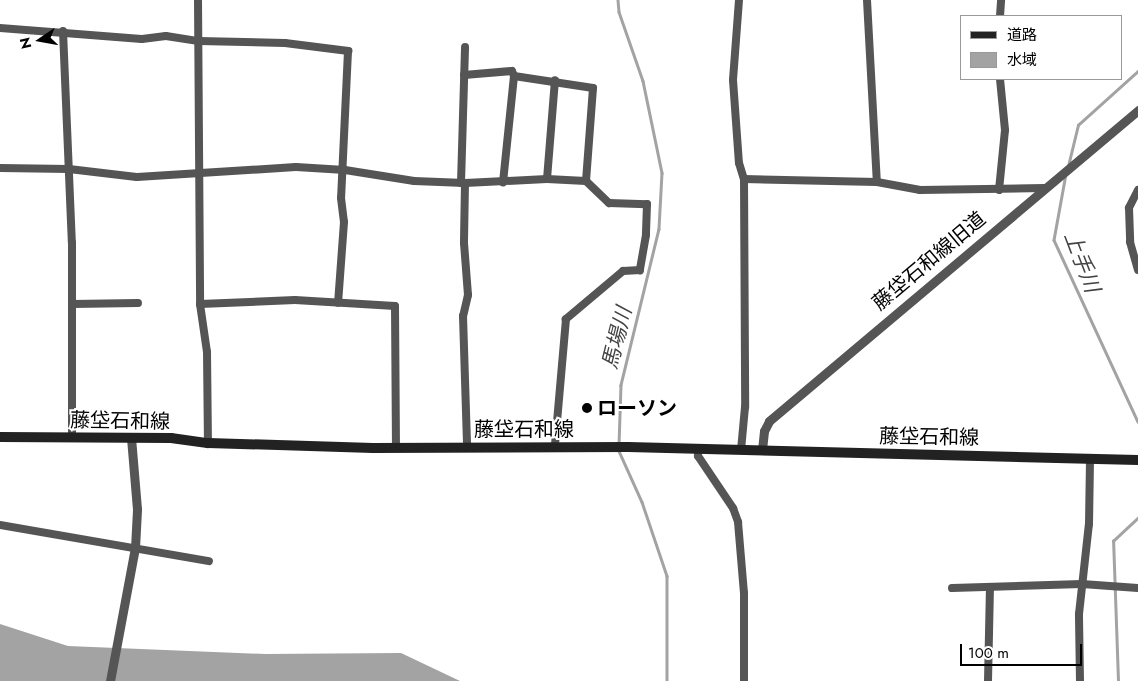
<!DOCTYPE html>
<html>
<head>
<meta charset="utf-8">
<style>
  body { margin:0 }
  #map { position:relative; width:1138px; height:681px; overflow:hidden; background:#fff; font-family:Jost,"Noto Sans JP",sans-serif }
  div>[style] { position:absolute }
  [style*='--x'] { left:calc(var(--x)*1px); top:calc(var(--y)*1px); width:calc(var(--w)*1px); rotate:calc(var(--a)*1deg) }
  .water>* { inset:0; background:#a3a3a3 }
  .stream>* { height:2.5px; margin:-1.25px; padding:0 1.25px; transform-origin:1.25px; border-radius:1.25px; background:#a3a3a3 }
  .minor>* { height:8px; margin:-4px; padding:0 4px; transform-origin:4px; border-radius:4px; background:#555 }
  .tertiary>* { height:9px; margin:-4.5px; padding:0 4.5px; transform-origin:4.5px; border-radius:4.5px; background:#555 }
  .secondary>* { height:10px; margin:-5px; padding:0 5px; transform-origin:5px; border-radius:5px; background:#222 }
  .dots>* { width:14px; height:14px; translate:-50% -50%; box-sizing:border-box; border:2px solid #fff; border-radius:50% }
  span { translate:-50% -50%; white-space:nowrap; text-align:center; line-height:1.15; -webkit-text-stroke:4px #fff; paint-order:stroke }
  .street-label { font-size:20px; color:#000 }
  .poi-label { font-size:20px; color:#000; font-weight:700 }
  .left { translate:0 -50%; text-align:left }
  .water-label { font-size:21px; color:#444; font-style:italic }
  .legend { position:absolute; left:960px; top:15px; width:162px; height:65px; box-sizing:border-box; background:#fff; border:1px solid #999; margin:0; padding:6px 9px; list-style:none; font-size:15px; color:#000 }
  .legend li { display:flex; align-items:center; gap:10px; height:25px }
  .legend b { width:25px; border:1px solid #999 }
  .north { position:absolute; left:15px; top:15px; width:50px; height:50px; -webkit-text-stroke:4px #fff; paint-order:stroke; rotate:258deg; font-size:14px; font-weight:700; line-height:20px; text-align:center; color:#000 }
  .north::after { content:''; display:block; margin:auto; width:18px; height:22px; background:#000; clip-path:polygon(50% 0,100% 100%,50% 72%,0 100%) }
  .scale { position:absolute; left:960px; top:644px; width:122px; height:22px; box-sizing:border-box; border:2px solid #000; border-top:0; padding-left:6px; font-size:15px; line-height:18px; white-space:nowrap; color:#000; -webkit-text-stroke:4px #fff; paint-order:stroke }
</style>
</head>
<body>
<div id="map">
  <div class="water">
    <i style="clip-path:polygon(0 624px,68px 646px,265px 654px,401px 653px,460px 681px,0 681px)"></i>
  </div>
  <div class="stream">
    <i style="--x:618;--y:0;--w:12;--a:85"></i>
    <i style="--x:619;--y:12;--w:73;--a:70.8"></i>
    <i style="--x:643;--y:81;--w:94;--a:78.3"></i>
    <i style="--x:662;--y:173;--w:56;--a:93.1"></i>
    <i style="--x:659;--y:229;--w:161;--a:103.7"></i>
    <i style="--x:621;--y:385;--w:60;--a:91.9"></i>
    <i style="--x:1068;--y:166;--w:42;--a:-76.3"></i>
    <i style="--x:1078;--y:125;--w:81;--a:-42"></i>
    <i style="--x:1066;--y:174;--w:67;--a:100.3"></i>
    <i style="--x:1054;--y:240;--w:200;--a:65.2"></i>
    <i style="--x:619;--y:451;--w:56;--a:65.7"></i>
    <i style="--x:642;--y:502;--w:78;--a:71.3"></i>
    <i style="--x:667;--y:576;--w:105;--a:90"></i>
    <i style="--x:1118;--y:681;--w:140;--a:-92"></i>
    <i style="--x:1113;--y:541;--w:34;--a:-43"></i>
  </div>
  <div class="minor">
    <i style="--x:198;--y:0;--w:304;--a:89.6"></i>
    <i style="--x:200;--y:304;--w:49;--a:81.7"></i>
    <i style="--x:207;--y:352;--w:91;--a:89.4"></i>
    <i style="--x:739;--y:0;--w:80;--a:94.3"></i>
    <i style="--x:733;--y:80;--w:83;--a:85.9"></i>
    <i style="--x:739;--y:163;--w:17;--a:73"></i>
    <i style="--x:744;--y:179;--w:228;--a:89.7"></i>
    <i style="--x:745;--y:407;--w:43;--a:95.3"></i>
    <i style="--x:867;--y:0;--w:182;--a:86.9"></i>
    <i style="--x:1000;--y:16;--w:16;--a:-86"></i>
    <i style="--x:0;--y:28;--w:142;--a:4.4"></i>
    <i style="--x:142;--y:39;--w:24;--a:-7"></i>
    <i style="--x:166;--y:36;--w:33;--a:9"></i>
    <i style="--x:199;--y:41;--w:86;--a:1.3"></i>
    <i style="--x:285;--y:43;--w:64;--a:7.2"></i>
    <i style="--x:348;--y:51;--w:147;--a:92.7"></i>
    <i style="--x:341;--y:198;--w:24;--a:83"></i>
    <i style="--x:344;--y:222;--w:81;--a:94.2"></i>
    <i style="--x:63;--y:31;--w:212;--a:87.6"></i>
    <i style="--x:72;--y:243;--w:194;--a:90"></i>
    <i style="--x:464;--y:75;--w:48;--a:-4.8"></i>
    <i style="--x:512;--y:71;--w:5;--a:68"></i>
    <i style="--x:514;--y:76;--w:107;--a:95.9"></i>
    <i style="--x:514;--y:76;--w:80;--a:8.6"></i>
    <i style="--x:593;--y:88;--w:93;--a:94.3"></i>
    <i style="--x:0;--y:168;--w:69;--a:0.8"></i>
    <i style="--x:69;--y:169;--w:68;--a:6.7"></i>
    <i style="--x:137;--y:177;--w:159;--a:-3.6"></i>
    <i style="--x:296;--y:167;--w:49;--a:3.5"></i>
    <i style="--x:345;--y:170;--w:70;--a:9.1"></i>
    <i style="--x:414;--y:181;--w:51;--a:2.2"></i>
    <i style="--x:465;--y:183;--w:82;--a:-2.8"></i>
    <i style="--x:547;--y:179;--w:39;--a:3"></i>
    <i style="--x:586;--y:181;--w:32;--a:44"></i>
    <i style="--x:609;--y:203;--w:38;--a:2"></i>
    <i style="--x:647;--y:204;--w:31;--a:92"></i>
    <i style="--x:646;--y:235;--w:36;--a:100"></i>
    <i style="--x:640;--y:270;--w:17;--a:177"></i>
    <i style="--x:623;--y:271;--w:75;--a:139.9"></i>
    <i style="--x:566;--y:319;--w:127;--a:95"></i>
    <i style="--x:547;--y:179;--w:99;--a:-85.4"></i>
    <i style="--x:744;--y:179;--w:133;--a:1.3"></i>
    <i style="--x:877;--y:182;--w:44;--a:10.5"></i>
    <i style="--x:920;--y:190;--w:124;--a:-0.9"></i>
    <i style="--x:461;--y:183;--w:136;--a:-88.3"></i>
    <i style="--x:465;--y:183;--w:60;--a:91"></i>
    <i style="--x:464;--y:243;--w:52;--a:85.6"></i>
    <i style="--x:468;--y:295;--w:22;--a:103"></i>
    <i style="--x:463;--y:316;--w:130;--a:88.2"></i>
    <i style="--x:999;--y:190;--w:60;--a:-84.3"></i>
    <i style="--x:1005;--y:130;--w:51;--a:-95.6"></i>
    <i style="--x:1138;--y:190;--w:20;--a:117"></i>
    <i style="--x:1129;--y:208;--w:34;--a:88"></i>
    <i style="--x:1130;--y:242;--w:29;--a:74"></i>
    <i style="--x:72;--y:304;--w:66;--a:-0.9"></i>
    <i style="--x:200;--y:304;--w:95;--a:-2.4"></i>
    <i style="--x:295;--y:300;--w:100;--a:3.4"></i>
    <i style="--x:395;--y:306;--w:142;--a:89.6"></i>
    <i style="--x:698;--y:449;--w:7;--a:90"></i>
    <i style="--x:698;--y:456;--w:63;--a:56.1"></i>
    <i style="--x:733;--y:508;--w:15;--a:70"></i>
    <i style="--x:738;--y:522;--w:71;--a:85.2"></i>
    <i style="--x:744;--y:593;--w:88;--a:90"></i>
    <i style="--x:0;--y:525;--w:212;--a:9.8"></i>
    <i style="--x:952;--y:588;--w:130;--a:-1.8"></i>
    <i style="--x:1082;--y:584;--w:56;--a:4.1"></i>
    <i style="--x:988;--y:681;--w:94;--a:-88.8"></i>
    <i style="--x:1080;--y:681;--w:67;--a:-90.9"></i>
    <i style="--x:1079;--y:614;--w:91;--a:-83.7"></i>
    <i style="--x:1089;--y:524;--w:65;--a:-89.1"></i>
  </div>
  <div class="tertiary">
    <i style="--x:762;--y:450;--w:19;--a:-84"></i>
    <i style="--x:764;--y:431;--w:11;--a:-63"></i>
    <i style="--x:769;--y:421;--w:483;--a:-40.1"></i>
    <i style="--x:110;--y:681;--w:135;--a:-79.4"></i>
    <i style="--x:135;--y:548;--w:39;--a:-87"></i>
    <i style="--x:137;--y:509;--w:71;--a:-94.8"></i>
  </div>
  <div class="secondary">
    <i style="--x:0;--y:437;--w:171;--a:0.3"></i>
    <i style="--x:171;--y:438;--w:37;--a:8"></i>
    <i style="--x:208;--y:443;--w:165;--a:1.7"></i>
    <i style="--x:373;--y:448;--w:255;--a:-0.2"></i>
    <i style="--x:628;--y:447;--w:510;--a:1.46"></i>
  </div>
  <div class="dots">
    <i style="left:587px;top:408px;background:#000"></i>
  </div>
  <div class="street-label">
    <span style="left:929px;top:261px;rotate:-40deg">藤垈石和線旧道</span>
    <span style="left:120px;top:421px;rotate:1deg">藤垈石和線</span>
    <span style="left:524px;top:429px">藤垈石和線</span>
    <span style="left:929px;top:437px;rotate:1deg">藤垈石和線</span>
  </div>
  <div class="poi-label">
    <span class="left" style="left:597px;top:408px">ローソン</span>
  </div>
  <div class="water-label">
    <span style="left:1082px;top:262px;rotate:69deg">上手川</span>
    <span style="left:617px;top:338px;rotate:-76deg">馬場川</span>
  </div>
  <ul class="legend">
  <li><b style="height:6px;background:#222"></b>道路</li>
  <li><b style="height:14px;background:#a3a3a3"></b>水域</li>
  </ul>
  <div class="north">N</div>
  <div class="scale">100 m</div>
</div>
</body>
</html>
